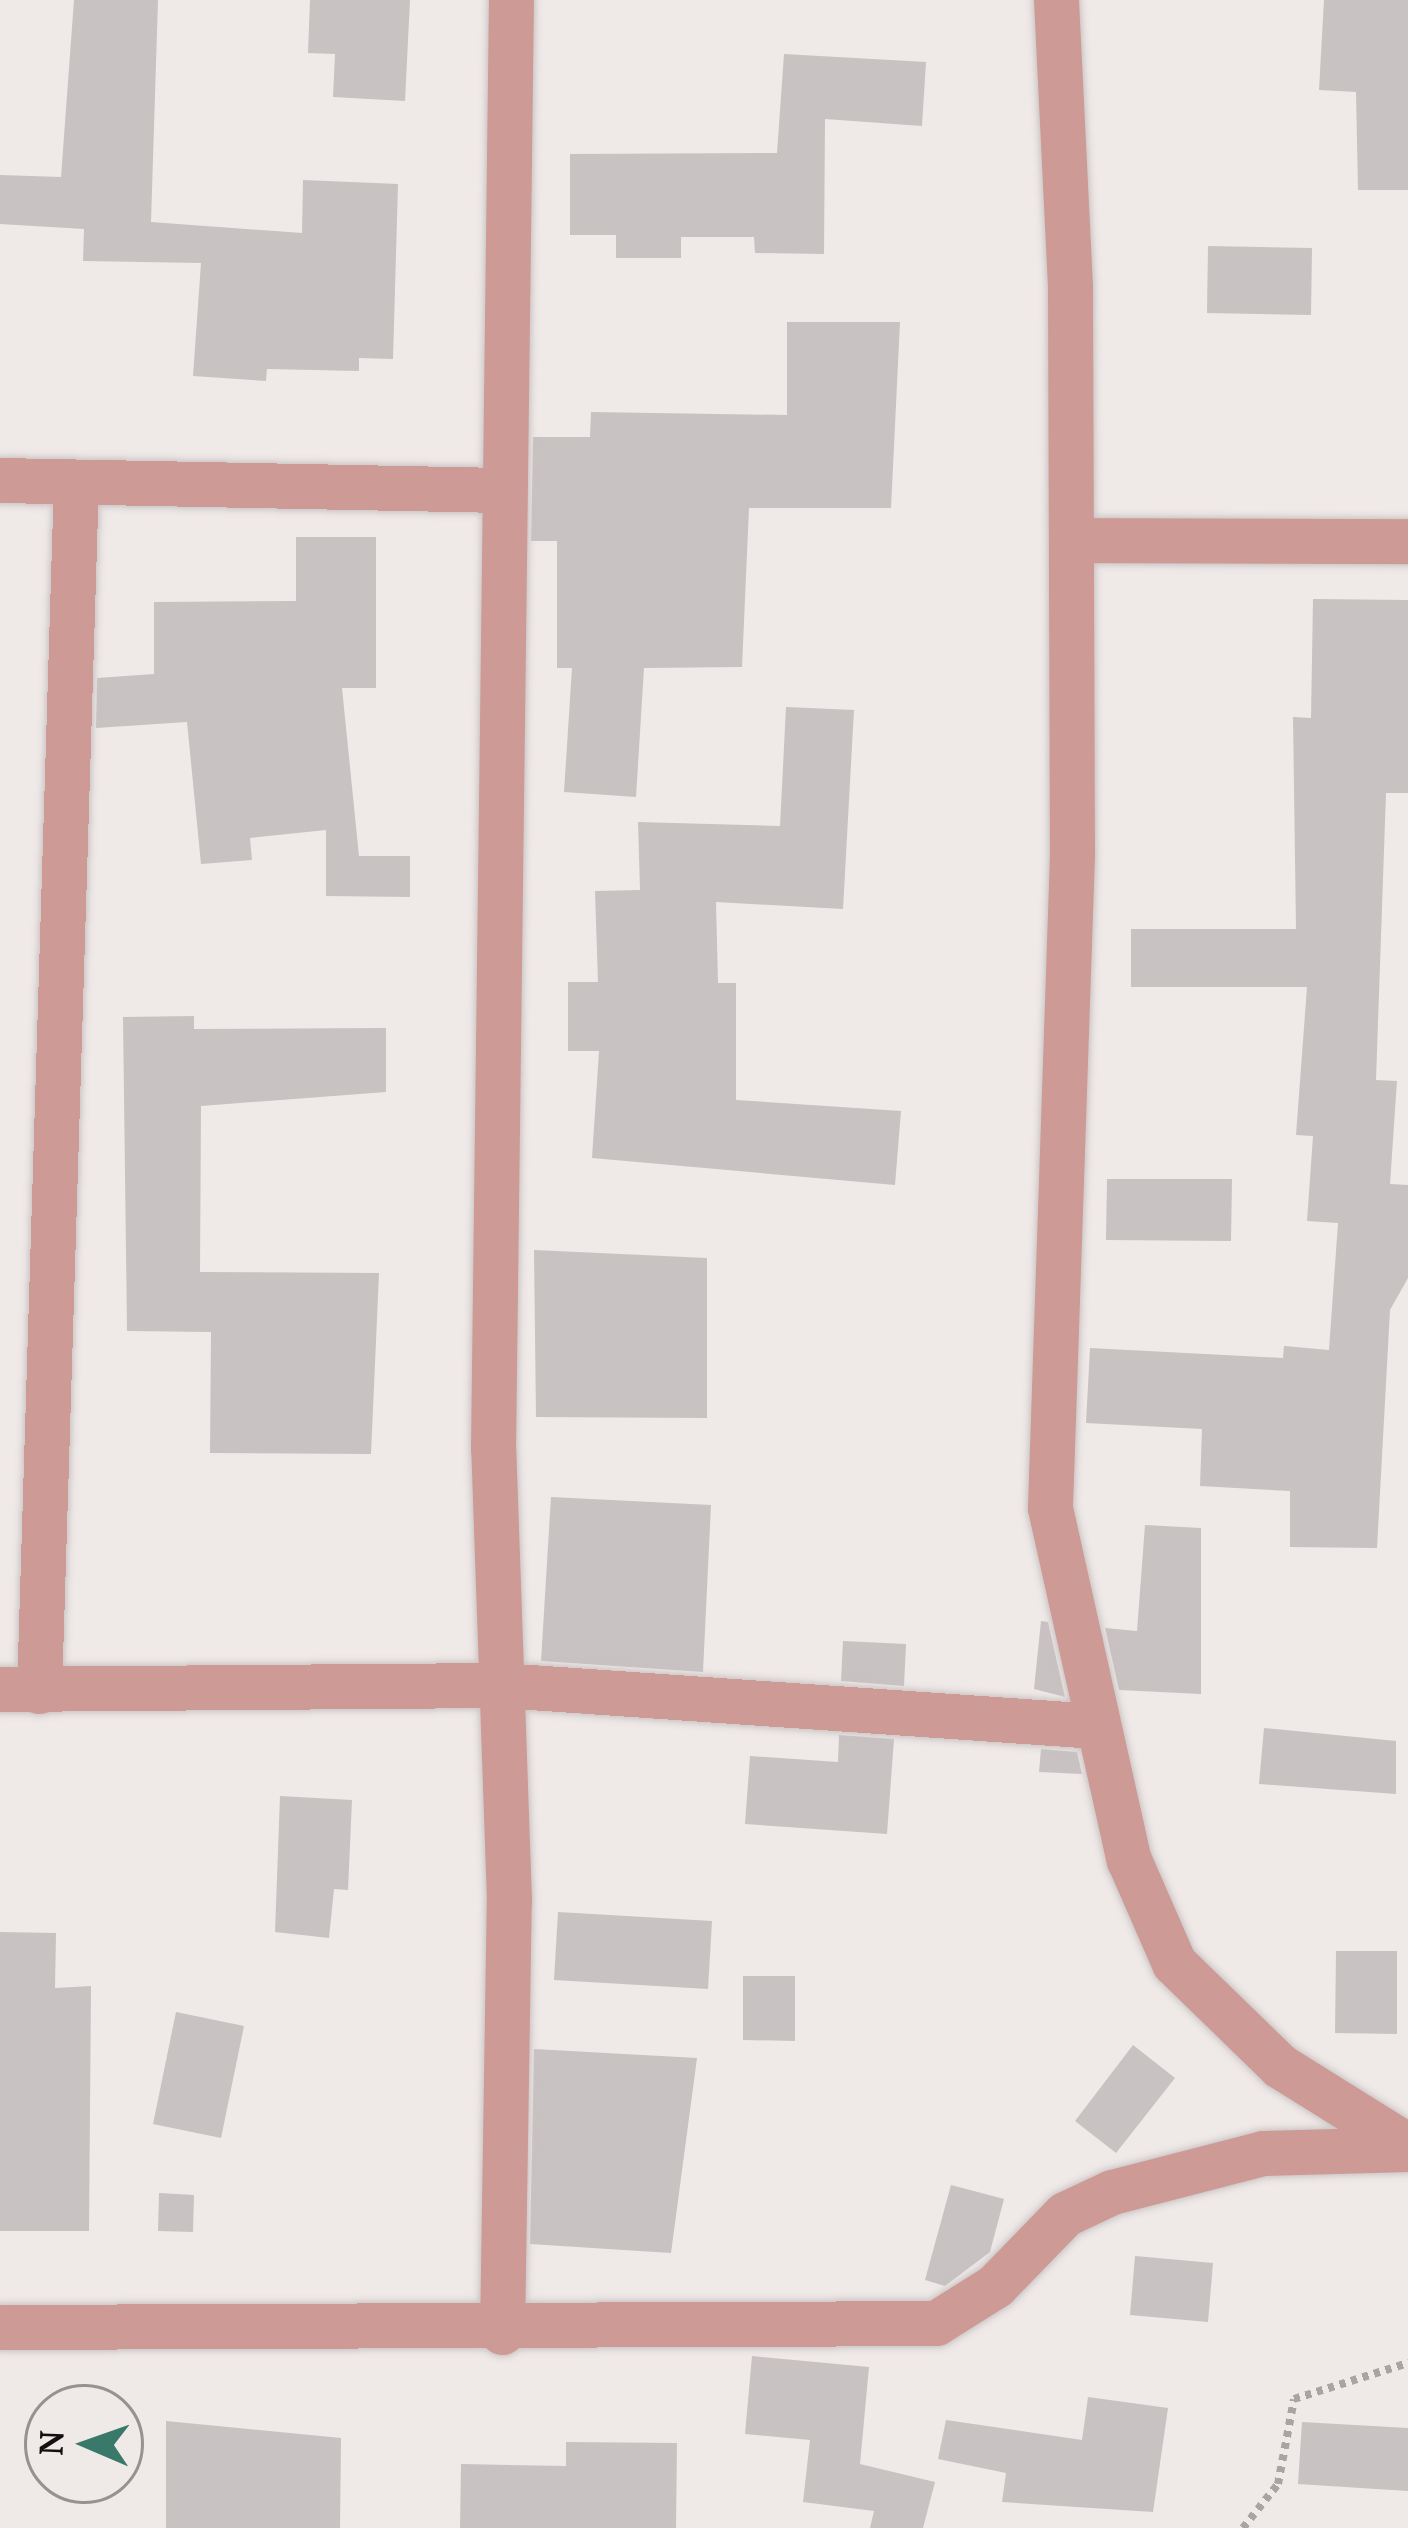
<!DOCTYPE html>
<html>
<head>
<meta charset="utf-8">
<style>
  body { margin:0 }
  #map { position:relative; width:1408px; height:2528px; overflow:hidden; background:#efe9e8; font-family:"PT Serif",serif }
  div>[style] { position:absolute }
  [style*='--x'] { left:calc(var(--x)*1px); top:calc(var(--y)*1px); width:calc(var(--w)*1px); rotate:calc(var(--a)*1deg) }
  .building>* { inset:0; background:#c8c2c2 }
  .path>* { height:8px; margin-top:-4px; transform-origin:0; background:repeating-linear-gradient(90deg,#a9a4a4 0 6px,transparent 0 12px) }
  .roads { filter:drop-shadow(0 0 3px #ccc6c5) drop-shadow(0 0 3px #ccc6c5) }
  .street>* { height:45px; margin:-22.5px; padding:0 22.5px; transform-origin:22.5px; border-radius:22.5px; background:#cd9a95 }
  span { translate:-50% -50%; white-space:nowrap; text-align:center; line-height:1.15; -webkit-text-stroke:9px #efe9e8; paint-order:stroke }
  .north { position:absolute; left:24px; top:2384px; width:120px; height:120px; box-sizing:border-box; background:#efe9e8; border:3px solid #979292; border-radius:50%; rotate:272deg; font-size:33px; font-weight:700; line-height:48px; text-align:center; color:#121010 }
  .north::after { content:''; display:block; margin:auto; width:42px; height:54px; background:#387969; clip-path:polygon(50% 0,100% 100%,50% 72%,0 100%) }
</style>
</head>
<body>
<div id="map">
  <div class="building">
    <i style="clip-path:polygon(74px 0,158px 0,151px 222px,302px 233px,303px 180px,398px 184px,393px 359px,359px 358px,359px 371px,267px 369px,266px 381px,193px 376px,201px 263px,83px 261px,84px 229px,0 224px,0 175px,61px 177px)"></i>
    <i style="clip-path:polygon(310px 0,410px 0,405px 101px,333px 97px,335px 54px,308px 53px)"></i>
    <i style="clip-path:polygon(1324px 0,1408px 0,1408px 190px,1358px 190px,1356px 92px,1319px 90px)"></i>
    <i style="clip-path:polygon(784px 54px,926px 62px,922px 126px,825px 119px,824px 254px,755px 253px,754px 237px,681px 237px,681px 258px,616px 258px,616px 235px,570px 235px,570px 154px,777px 153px)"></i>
    <i style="clip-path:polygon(1208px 246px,1312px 248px,1311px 315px,1207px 313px)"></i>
    <i style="clip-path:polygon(787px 322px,900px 322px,891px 508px,749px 508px,742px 667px,644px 668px,636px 797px,564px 792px,572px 668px,557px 668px,557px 541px,531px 541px,533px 437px,590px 437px,591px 412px,787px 415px)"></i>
    <i style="clip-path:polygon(296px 537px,376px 537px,376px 688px,342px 688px,359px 856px,410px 856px,410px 897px,326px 896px,326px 830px,250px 838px,252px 860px,201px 864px,187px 722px,96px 728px,97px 678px,154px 674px,154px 602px,296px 601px)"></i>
    <i style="clip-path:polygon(1313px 599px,1408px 600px,1408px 793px,1386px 793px,1376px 1080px,1397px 1081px,1390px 1184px,1408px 1185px,1408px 1278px,1390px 1310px,1377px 1548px,1290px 1547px,1290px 1491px,1200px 1486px,1202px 1429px,1086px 1423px,1090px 1348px,1283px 1358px,1284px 1346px,1329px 1350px,1338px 1223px,1307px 1221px,1313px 1136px,1296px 1135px,1307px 987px,1131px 987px,1131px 929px,1296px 929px,1293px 717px,1311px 718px)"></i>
    <i style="clip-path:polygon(786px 707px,854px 710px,843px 909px,716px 902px,718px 983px,736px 983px,736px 1100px,901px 1111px,895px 1185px,592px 1158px,599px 1051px,568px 1051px,568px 982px,598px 982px,595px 891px,640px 890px,638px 822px,780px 826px)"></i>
    <i style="clip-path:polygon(194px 1016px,194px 1029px,386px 1028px,386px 1092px,201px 1106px,200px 1272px,379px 1273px,371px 1454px,210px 1453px,211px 1332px,127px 1331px,123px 1017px)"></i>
    <i style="clip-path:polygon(1107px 1179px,1232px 1179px,1231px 1241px,1106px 1240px)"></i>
    <i style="clip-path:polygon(534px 1250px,707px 1258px,707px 1418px,536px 1417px)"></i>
    <i style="clip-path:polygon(551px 1497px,711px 1505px,703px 1672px,541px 1661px)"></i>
    <i style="clip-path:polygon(1145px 1525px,1201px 1528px,1201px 1694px,1119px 1690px,1105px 1628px,1137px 1631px)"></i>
    <i style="clip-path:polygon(1041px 1621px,1048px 1622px,1065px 1697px,1034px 1689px)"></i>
    <i style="clip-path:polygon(843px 1641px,906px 1644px,904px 1686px,841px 1681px)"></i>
    <i style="clip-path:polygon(1264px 1728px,1396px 1741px,1396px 1794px,1259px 1784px)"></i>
    <i style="clip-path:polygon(839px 1735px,894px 1739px,887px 1834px,745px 1824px,750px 1756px,838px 1762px)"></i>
    <i style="clip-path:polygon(1041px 1749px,1077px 1752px,1082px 1774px,1039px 1772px)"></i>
    <i style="clip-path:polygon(280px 1796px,352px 1800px,348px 1890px,334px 1889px,329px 1938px,275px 1932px)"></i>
    <i style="clip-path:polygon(558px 1912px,712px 1921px,708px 1989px,554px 1980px)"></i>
    <i style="clip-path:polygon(0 1932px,56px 1933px,55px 1988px,91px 1986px,89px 2231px,0 2231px)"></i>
    <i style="clip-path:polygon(1336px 1951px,1397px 1951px,1397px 2034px,1335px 2033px)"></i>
    <i style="clip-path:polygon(743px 1976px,795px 1976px,795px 2041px,743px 2040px)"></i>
    <i style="clip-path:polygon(176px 2012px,244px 2026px,221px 2138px,153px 2124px)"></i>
    <i style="clip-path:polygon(1133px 2045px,1175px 2078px,1116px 2153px,1075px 2121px)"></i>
    <i style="clip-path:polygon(534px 2049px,697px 2058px,671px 2253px,530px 2244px)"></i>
    <i style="clip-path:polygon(951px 2185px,1004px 2199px,990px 2252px,945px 2286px,925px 2280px)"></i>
    <i style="clip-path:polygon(159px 2193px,194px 2195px,193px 2232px,158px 2231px)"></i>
    <i style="clip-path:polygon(1135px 2256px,1213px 2263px,1208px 2322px,1130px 2315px)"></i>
    <i style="clip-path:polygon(752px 2356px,869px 2367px,860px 2464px,935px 2482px,923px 2528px,870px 2528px,874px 2511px,803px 2502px,810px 2440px,745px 2434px)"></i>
    <i style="clip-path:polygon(1088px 2397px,1168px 2408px,1153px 2512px,1002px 2502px,1006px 2473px,938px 2459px,946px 2420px,1082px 2440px)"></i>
    <i style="clip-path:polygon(166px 2421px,341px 2438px,340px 2528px,166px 2528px)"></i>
    <i style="clip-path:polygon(1302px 2422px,1408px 2428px,1408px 2491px,1298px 2484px)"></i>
    <i style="clip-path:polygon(566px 2442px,677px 2443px,676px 2528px,460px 2528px,461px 2464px,566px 2466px)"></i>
  </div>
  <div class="path">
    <i style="--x:1243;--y:2528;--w:56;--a:-51.5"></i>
    <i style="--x:1278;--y:2484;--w:86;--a:-79.3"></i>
    <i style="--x:1294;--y:2399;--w:120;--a:-17.5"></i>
  </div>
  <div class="roads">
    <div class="street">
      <i style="--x:1056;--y:0;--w:287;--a:87.2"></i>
      <i style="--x:1070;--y:287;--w:567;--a:89.8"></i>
      <i style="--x:1072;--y:854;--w:654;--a:91.93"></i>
      <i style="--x:1050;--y:1508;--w:361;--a:77.4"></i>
      <i style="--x:1129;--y:1860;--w:112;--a:66.4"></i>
      <i style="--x:1174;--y:1963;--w:148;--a:44.2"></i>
      <i style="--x:1280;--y:2066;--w:151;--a:32"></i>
      <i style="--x:0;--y:480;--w:502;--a:1.14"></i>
      <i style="--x:1072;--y:540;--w:336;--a:0.2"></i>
      <i style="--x:0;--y:1689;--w:501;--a:-0.46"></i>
      <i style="--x:501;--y:1685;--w:596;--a:3.94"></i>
      <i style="--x:39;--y:1691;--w:1209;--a:-88.25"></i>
      <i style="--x:0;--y:2327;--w:936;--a:-0.24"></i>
      <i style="--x:936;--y:2323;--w:70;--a:-32.1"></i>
      <i style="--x:995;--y:2286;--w:100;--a:-45.8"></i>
      <i style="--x:1065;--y:2214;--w:52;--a:-25.1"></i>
      <i style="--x:1112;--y:2192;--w:156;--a:-14.5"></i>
      <i style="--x:1263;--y:2153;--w:145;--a:-1.6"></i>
      <i style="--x:502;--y:2332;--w:432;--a:-89.1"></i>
      <i style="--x:509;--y:1900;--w:451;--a:-92"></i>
      <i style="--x:493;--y:1449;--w:1449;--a:-89.29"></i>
    </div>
  </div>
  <div class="north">N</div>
</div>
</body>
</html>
